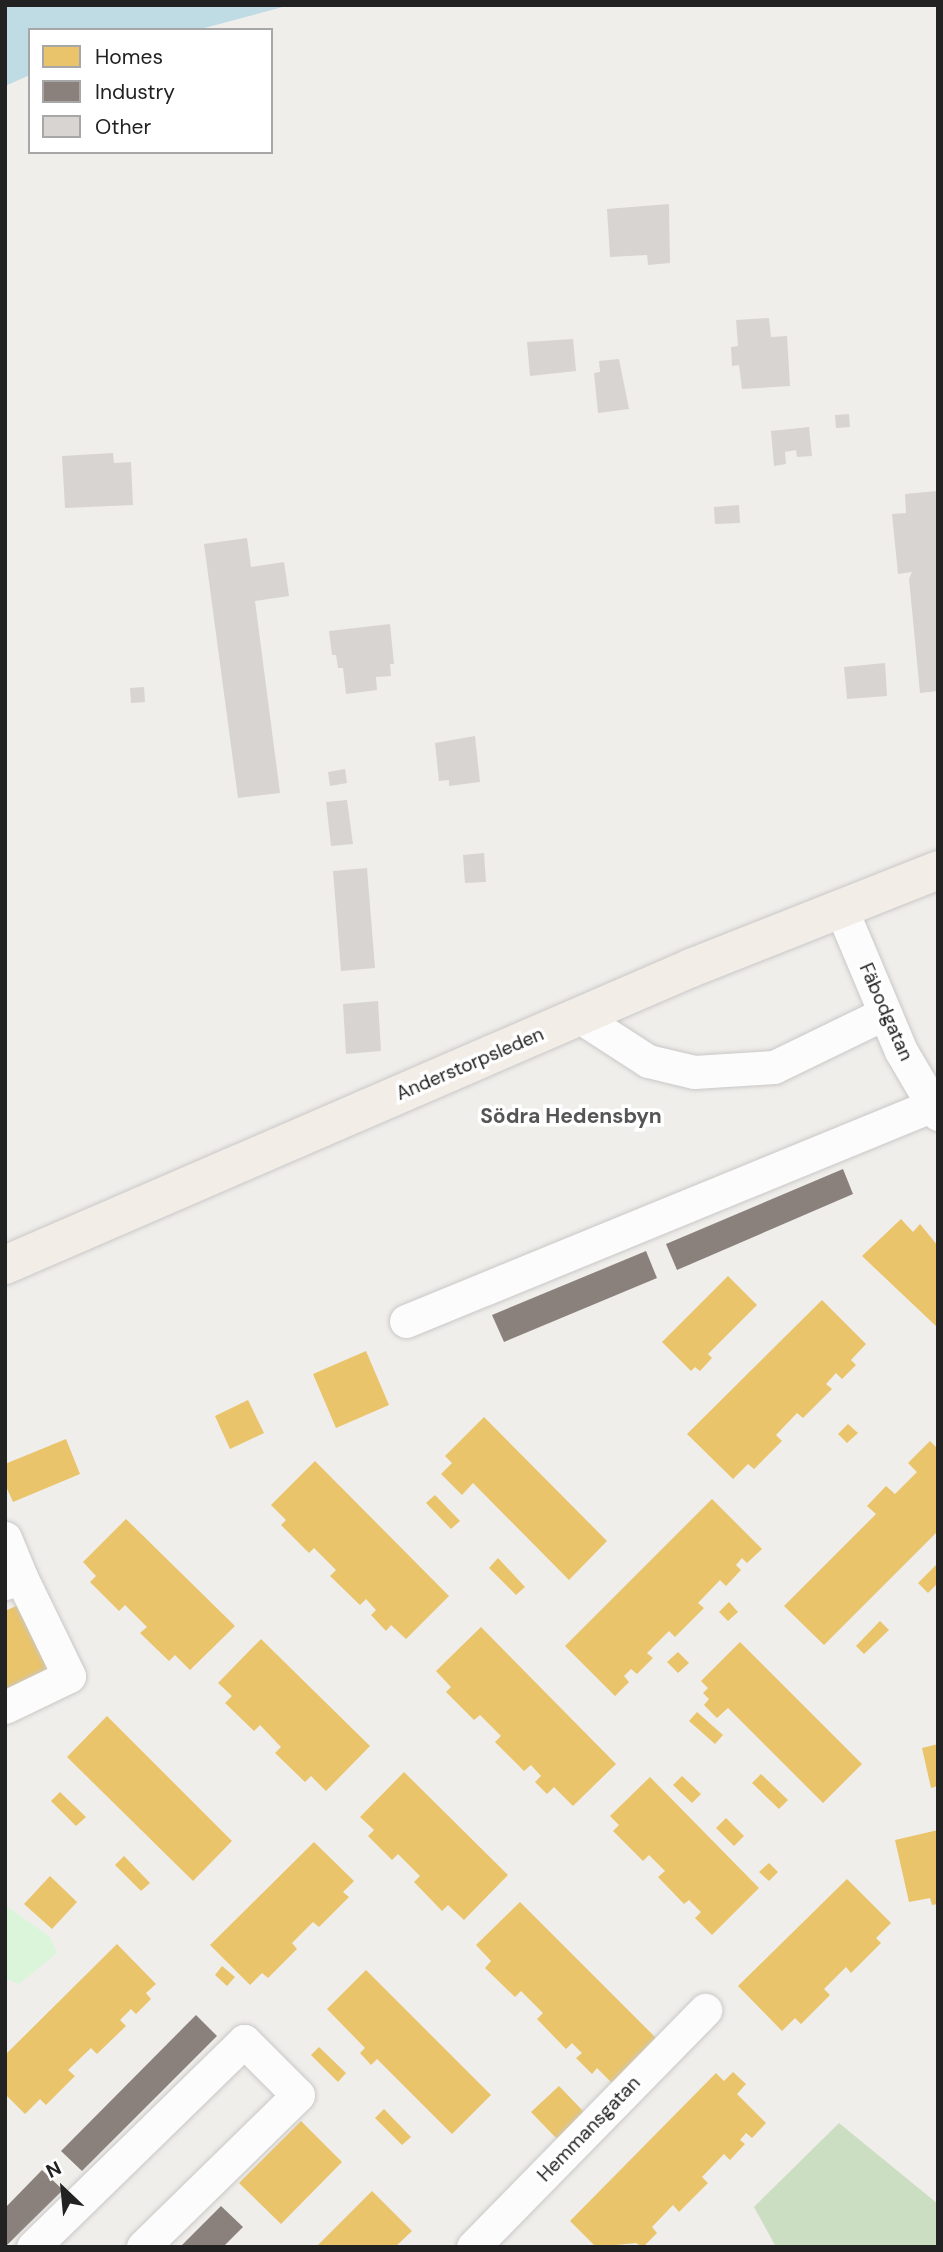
<!DOCTYPE html>
<html>
<head>
<meta charset="utf-8">
<style>
  body { margin:0 }
  #map { position:relative; width:943px; height:2252px; overflow:hidden; background:#f0eeeb; font-family:"DM Sans",sans-serif }
  div>[style] { position:absolute }
  [style*='--x'] { left:calc(var(--x)*1px); top:calc(var(--y)*1px); width:calc(var(--w)*1px); rotate:calc(var(--a)*1deg) }
  .forest>* { inset:0; background:#cbdec1 }
  .park>* { inset:0; background:#daf5da }
  .water>* { inset:0; background:#bfdbe3 }
  .homes>* { inset:0; background:#e9c46a }
  .industry>* { inset:0; background:#8a817c }
  .building>* { inset:0; background:#d7d4d2 }
  .roads { filter:drop-shadow(0 0 2px #c9c8c7) drop-shadow(0 0 2px #c9c8c7) }
  .minor>* { height:33px; margin:-16.5px; padding:0 16.5px; transform-origin:16.5px; border-radius:16.5px; background:#fdfcfc }
  .major>* { height:38px; margin:-19px; padding:0 19px; transform-origin:19px; border-radius:19px; background:#f3ede7 }
  span { translate:-50% -50%; white-space:nowrap; text-align:center; line-height:1.15; -webkit-text-stroke:7px #fff; paint-order:stroke }
  .street-label { font-size:19px; color:#222 }
  .neighbourhood-label { font-size:21px; color:#555; font-weight:700 }
  .frame { position:absolute; inset:0; border:7px solid #222; pointer-events:none }
  .legend { position:absolute; left:28px; top:28px; width:245px; height:126px; box-sizing:border-box; background:#fff; border:2px solid #a7a7a7; margin:0; padding:9px 12px; list-style:none; font-size:21px; color:#222 }
  .legend li { display:flex; align-items:center; gap:14px; height:35px }
  .legend b { width:35px; border:2px solid #a7a7a7 }
  .north { position:absolute; left:28px; top:2154px; width:70px; height:70px; -webkit-text-stroke:5px #fff; paint-order:stroke; rotate:334deg; font-size:19px; font-weight:700; line-height:28px; text-align:center; color:#222 }
  .north::after { content:''; display:block; margin:auto; width:24px; height:32px; background:#222; clip-path:polygon(50% 0,100% 100%,50% 72%,0 100%) }
</style>
</head>
<body>
<div id="map">
  <div class="forest">
    <i style="clip-path:polygon(839px 2123px,938px 2204px,938px 2247px,776px 2247px,754px 2207px)"></i>
  </div>
  <div class="park">
    <i style="clip-path:polygon(5px 1905px,50px 1937px,57px 1953px,19px 1984px,5px 1978px)"></i>
  </div>
  <div class="water">
    <i style="clip-path:polygon(5px 5px,290px 5px,197px 30px,30px 30px,30px 75px,5px 86px)"></i>
  </div>
  <div class="homes">
    <i style="clip-path:polygon(901px 1219px,913px 1232px,920px 1224px,938px 1246px,938px 1328px,862px 1256px)"></i>
    <i style="clip-path:polygon(728px 1276px,757px 1305px,708px 1354px,712px 1358px,700px 1371px,695px 1367px,691px 1371px,662px 1342px)"></i>
    <i style="clip-path:polygon(822px 1300px,866px 1344px,851px 1360px,856px 1365px,842px 1379px,836px 1373px,826px 1384px,832px 1389px,803px 1418px,797px 1413px,776px 1435px,782px 1441px,754px 1469px,748px 1464px,733px 1479px,687px 1434px)"></i>
    <i style="clip-path:polygon(366px 1351px,389px 1405px,336px 1428px,313px 1374px)"></i>
    <i style="clip-path:polygon(248px 1400px,264px 1433px,230px 1449px,215px 1416px)"></i>
    <i style="clip-path:polygon(484px 1417px,607px 1541px,569px 1580px,473px 1483px,462px 1495px,441px 1474px,452px 1463px,445px 1456px)"></i>
    <i style="clip-path:polygon(848px 1424px,858px 1433px,847px 1443px,838px 1434px)"></i>
    <i style="clip-path:polygon(66px 1439px,80px 1474px,13px 1502px,5px 1484px,5px 1464px)"></i>
    <i style="clip-path:polygon(930px 1441px,938px 1449px,938px 1531px,824px 1645px,784px 1606px,876px 1514px,867px 1506px,886px 1486px,895px 1494px,917px 1472px,908px 1463px)"></i>
    <i style="clip-path:polygon(315px 1461px,449px 1596px,406px 1639px,391px 1625px,386px 1631px,371px 1615px,376px 1610px,366px 1599px,360px 1605px,330px 1576px,336px 1570px,314px 1548px,309px 1553px,281px 1525px,286px 1520px,271px 1505px)"></i>
    <i style="clip-path:polygon(435px 1495px,460px 1521px,451px 1529px,426px 1503px)"></i>
    <i style="clip-path:polygon(712px 1499px,762px 1549px,747px 1563px,742px 1558px,736px 1565px,741px 1570px,726px 1586px,720px 1580px,698px 1603px,704px 1608px,675px 1637px,669px 1631px,647px 1653px,653px 1658px,637px 1674px,631px 1669px,624px 1676px,629px 1682px,615px 1696px,565px 1646px)"></i>
    <i style="clip-path:polygon(126px 1519px,235px 1626px,190px 1670px,175px 1655px,169px 1661px,140px 1633px,147px 1627px,125px 1605px,119px 1611px,90px 1582px,96px 1576px,83px 1562px)"></i>
    <i style="clip-path:polygon(498px 1558px,525px 1587px,516px 1595px,489px 1568px)"></i>
    <i style="clip-path:polygon(938px 1563px,938px 1583px,928px 1593px,918px 1583px)"></i>
    <i style="clip-path:polygon(25px 1602px,53px 1674px,5px 1695px,5px 1611px)"></i>
    <i style="clip-path:polygon(729px 1602px,738px 1612px,728px 1621px,719px 1612px)"></i>
    <i style="clip-path:polygon(880px 1621px,889px 1630px,864px 1654px,856px 1646px)"></i>
    <i style="clip-path:polygon(481px 1627px,616px 1764px,573px 1806px,554px 1787px,547px 1794px,535px 1782px,541px 1776px,531px 1765px,524px 1771px,495px 1742px,501px 1736px,480px 1715px,474px 1720px,446px 1692px,451px 1687px,436px 1671px)"></i>
    <i style="clip-path:polygon(261px 1639px,370px 1746px,326px 1791px,311px 1776px,305px 1782px,275px 1753px,281px 1747px,260px 1725px,254px 1731px,225px 1703px,232px 1696px,218px 1683px)"></i>
    <i style="clip-path:polygon(740px 1642px,862px 1764px,823px 1803px,728px 1708px,717px 1718px,704px 1705px,709px 1699px,703px 1693px,708px 1688px,701px 1681px)"></i>
    <i style="clip-path:polygon(678px 1652px,689px 1663px,678px 1673px,667px 1662px)"></i>
    <i style="clip-path:polygon(697px 1712px,723px 1735px,715px 1744px,689px 1721px)"></i>
    <i style="clip-path:polygon(107px 1716px,232px 1841px,193px 1881px,67px 1757px)"></i>
    <i style="clip-path:polygon(938px 1744px,938px 1786px,931px 1788px,922px 1748px)"></i>
    <i style="clip-path:polygon(404px 1772px,508px 1875px,464px 1920px,448px 1905px,442px 1911px,414px 1882px,420px 1876px,398px 1854px,392px 1860px,368px 1836px,374px 1830px,360px 1817px)"></i>
    <i style="clip-path:polygon(761px 1774px,788px 1800px,779px 1809px,752px 1783px)"></i>
    <i style="clip-path:polygon(682px 1776px,701px 1794px,692px 1803px,673px 1785px)"></i>
    <i style="clip-path:polygon(650px 1777px,759px 1888px,712px 1935px,695px 1918px,701px 1912px,689px 1900px,684px 1904px,658px 1877px,665px 1871px,649px 1855px,643px 1861px,613px 1831px,619px 1825px,610px 1816px)"></i>
    <i style="clip-path:polygon(60px 1792px,86px 1817px,76px 1826px,51px 1801px)"></i>
    <i style="clip-path:polygon(726px 1818px,744px 1836px,734px 1846px,716px 1828px)"></i>
    <i style="clip-path:polygon(938px 1830px,938px 1904px,932px 1905px,930px 1898px,909px 1902px,895px 1840px)"></i>
    <i style="clip-path:polygon(314px 1842px,354px 1881px,343px 1892px,349px 1897px,319px 1927px,313px 1922px,292px 1943px,297px 1949px,268px 1978px,262px 1973px,250px 1985px,210px 1945px)"></i>
    <i style="clip-path:polygon(124px 1856px,150px 1883px,141px 1891px,115px 1865px)"></i>
    <i style="clip-path:polygon(769px 1863px,778px 1872px,769px 1881px,759px 1872px)"></i>
    <i style="clip-path:polygon(50px 1876px,77px 1902px,52px 1929px,24px 1904px)"></i>
    <i style="clip-path:polygon(847px 1879px,891px 1923px,876px 1938px,881px 1943px,851px 1973px,846px 1967px,824px 1989px,830px 1995px,801px 2024px,795px 2018px,782px 2031px,738px 1986px)"></i>
    <i style="clip-path:polygon(520px 1902px,656px 2038px,612px 2083px,597px 2068px,592px 2074px,576px 2058px,582px 2053px,572px 2043px,566px 2049px,537px 2019px,543px 2013px,521px 1991px,515px 1997px,485px 1968px,491px 1961px,476px 1945px)"></i>
    <i style="clip-path:polygon(117px 1944px,156px 1984px,146px 1993px,151px 1999px,136px 2014px,131px 2009px,120px 2020px,126px 2026px,97px 2054px,91px 2048px,68px 2070px,75px 2076px,46px 2105px,40px 2099px,25px 2114px,5px 2094px,5px 2055px)"></i>
    <i style="clip-path:polygon(222px 1966px,235px 1977px,227px 1986px,215px 1975px)"></i>
    <i style="clip-path:polygon(366px 1970px,491px 2095px,452px 2134px,377px 2059px,371px 2065px,360px 2053px,365px 2048px,327px 2009px)"></i>
    <i style="clip-path:polygon(319px 2047px,346px 2073px,338px 2082px,311px 2055px)"></i>
    <i style="clip-path:polygon(733px 2072px,746px 2084px,737px 2094px,766px 2123px,752px 2138px,746px 2133px,740px 2140px,745px 2144px,730px 2160px,724px 2154px,702px 2177px,708px 2183px,679px 2212px,673px 2205px,652px 2227px,657px 2233px,643px 2247px,636px 2243px,596px 2247px,570px 2221px,716px 2073px,724px 2081px)"></i>
    <i style="clip-path:polygon(559px 2086px,585px 2113px,557px 2139px,531px 2112px)"></i>
    <i style="clip-path:polygon(384px 2109px,411px 2137px,402px 2145px,375px 2118px)"></i>
    <i style="clip-path:polygon(301px 2121px,342px 2162px,281px 2224px,239px 2183px)"></i>
    <i style="clip-path:polygon(372px 2191px,412px 2231px,395px 2247px,316px 2247px)"></i>
  </div>
  <div class="industry">
    <i style="clip-path:polygon(843px 1169px,853px 1194px,677px 1270px,666px 1244px)"></i>
    <i style="clip-path:polygon(646px 1251px,657px 1278px,504px 1342px,492px 1315px)"></i>
    <i style="clip-path:polygon(196px 2015px,217px 2036px,82px 2171px,61px 2151px)"></i>
    <i style="clip-path:polygon(42px 2170px,63px 2190px,5px 2247px,5px 2208px)"></i>
    <i style="clip-path:polygon(221px 2206px,243px 2227px,223px 2247px,180px 2247px)"></i>
  </div>
  <div class="building">
    <i style="clip-path:polygon(669px 204px,670px 263px,648px 265px,647px 255px,610px 257px,607px 209px)"></i>
    <i style="clip-path:polygon(769px 318px,771px 337px,787px 336px,790px 386px,742px 389px,739px 365px,732px 366px,731px 347px,738px 346px,736px 320px)"></i>
    <i style="clip-path:polygon(573px 339px,576px 371px,530px 376px,527px 342px)"></i>
    <i style="clip-path:polygon(619px 359px,629px 409px,598px 413px,594px 373px,600px 372px,599px 361px)"></i>
    <i style="clip-path:polygon(849px 414px,850px 427px,836px 428px,835px 415px)"></i>
    <i style="clip-path:polygon(809px 427px,812px 456px,797px 457px,796px 450px,785px 452px,786px 464px,774px 466px,771px 431px)"></i>
    <i style="clip-path:polygon(113px 453px,114px 463px,131px 462px,133px 505px,65px 508px,62px 456px)"></i>
    <i style="clip-path:polygon(937px 491px,938px 691px,920px 693px,909px 579px,912px 572px,898px 574px,892px 514px,906px 513px,905px 494px)"></i>
    <i style="clip-path:polygon(739px 505px,740px 523px,715px 524px,714px 507px)"></i>
    <i style="clip-path:polygon(247px 538px,251px 567px,284px 562px,289px 596px,255px 601px,280px 793px,238px 798px,204px 544px)"></i>
    <i style="clip-path:polygon(390px 624px,394px 664px,390px 664px,391px 676px,376px 677px,377px 690px,346px 694px,343px 668px,338px 668px,336px 655px,332px 655px,329px 631px)"></i>
    <i style="clip-path:polygon(885px 663px,887px 696px,847px 699px,844px 667px)"></i>
    <i style="clip-path:polygon(144px 687px,145px 702px,131px 703px,130px 688px)"></i>
    <i style="clip-path:polygon(475px 736px,480px 782px,449px 786px,449px 780px,439px 781px,435px 743px)"></i>
    <i style="clip-path:polygon(345px 769px,347px 783px,330px 786px,328px 772px)"></i>
    <i style="clip-path:polygon(347px 800px,353px 844px,331px 846px,326px 802px)"></i>
    <i style="clip-path:polygon(484px 853px,486px 882px,465px 883px,463px 855px)"></i>
    <i style="clip-path:polygon(367px 868px,375px 968px,341px 971px,333px 871px)"></i>
    <i style="clip-path:polygon(378px 1001px,381px 1051px,346px 1054px,343px 1004px)"></i>
  </div>
  <div class="roads">
    <div class="minor">
      <i style="--x:840;--y:906;--w:157;--a:67.2"></i>
      <i style="--x:901;--y:1051;--w:73;--a:59.6"></i>
      <i style="--x:580;--y:1017;--w:81;--a:32.9"></i>
      <i style="--x:648;--y:1061;--w:47;--a:13.4"></i>
      <i style="--x:694;--y:1072;--w:80;--a:-3.6"></i>
      <i style="--x:774;--y:1067;--w:123;--a:-25.9"></i>
      <i style="--x:406;--y:1321;--w:575;--a:-22.28"></i>
      <i style="--x:5;--y:1538;--w:42;--a:67.7"></i>
      <i style="--x:21;--y:1577;--w:17;--a:159"></i>
      <i style="--x:5;--y:1707;--w:71;--a:-25.8"></i>
      <i style="--x:69;--y:1676;--w:110;--a:-115.9"></i>
      <i style="--x:33;--y:2247;--w:295;--a:-44.3"></i>
      <i style="--x:244;--y:2041;--w:76;--a:45"></i>
      <i style="--x:298;--y:2095;--w:217;--a:135.6"></i>
      <i style="--x:473;--y:2247;--w:332;--a:-45.6"></i>
    </div>
    <div class="major">
      <i style="--x:5;--y:1265;--w:748;--a:-23.41"></i>
      <i style="--x:691;--y:968;--w:266;--a:-21.6"></i>
    </div>
  </div>
  <div class="street-label">
    <span style="left:886px;top:1012px;rotate:66deg">Fäbodgatan</span>
    <span style="left:470px;top:1064px;rotate:-23deg">Anderstorpsleden</span>
    <span style="left:589px;top:2129px;rotate:-46deg">Hemmansgatan</span>
  </div>
  <div class="neighbourhood-label">
    <span style="left:571px;top:1116px">Södra Hedensbyn</span>
  </div>
  <div class="frame"></div>
  <ul class="legend">
  <li><b style="height:19px;background:#e9c46a"></b>Homes</li>
  <li><b style="height:19px;background:#8a817c"></b>Industry</li>
  <li><b style="height:19px;background:#d7d4d2"></b>Other</li>
  </ul>
  <div class="north">N</div>
</div>
</body>
</html>
